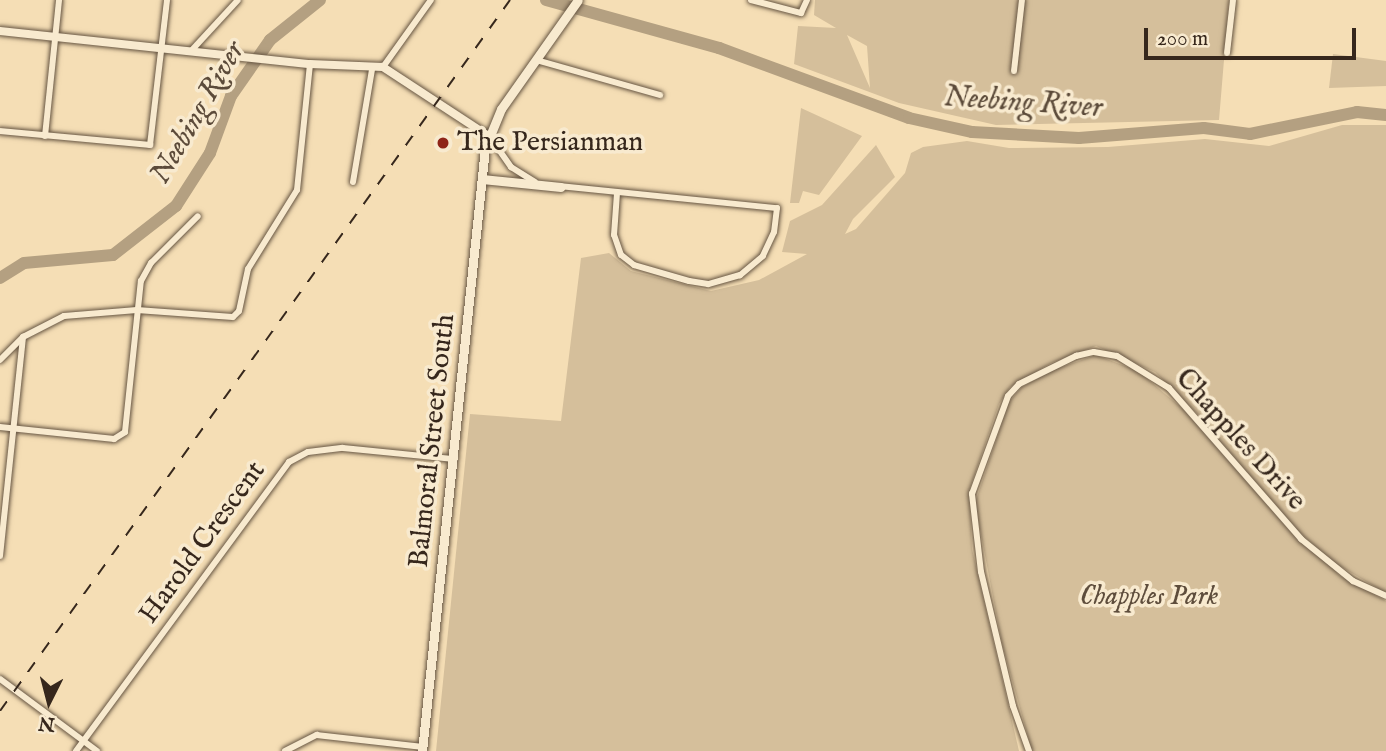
<!DOCTYPE html>
<html>
<head>
<meta charset="utf-8">
<style>
  body { margin:0 }
  #map { position:relative; width:1386px; height:751px; overflow:hidden; background:#f5deb5; font-family:"IM FELL English",serif }
  div>[style] { position:absolute }
  [style*='--x'] { left:calc(var(--x)*1px); top:calc(var(--y)*1px); width:calc(var(--w)*1px); rotate:calc(var(--a)*1deg) }
  .green>* { inset:0; background:#d5bf9b }
  .river>* { height:12px; margin:-6px; padding:0 6px; transform-origin:6px; border-radius:6px; background:#b4a081 }
  .roads { filter:drop-shadow(0 0 2px #665542) drop-shadow(0 0 2px #665542) }
  .minor>* { height:6px; margin:-3px; padding:0 3px; transform-origin:3px; border-radius:3px; background:#f8eacf }
  .tertiary>* { height:8px; margin:-4px; padding:0 4px; transform-origin:4px; border-radius:4px; background:#f8eacf }
  .secondary>* { height:9px; margin:-4.5px; padding:0 4.5px; transform-origin:4.5px; border-radius:4.5px; background:#f8eacf }
  .rail>* { height:2px; margin-top:-1px; transform-origin:0; background:repeating-linear-gradient(90deg,#36271c 0 12px,transparent 0 24px) }
  .dots>* { width:19px; height:19px; translate:-50% -50%; box-sizing:border-box; border:4px solid #f8eacf; border-radius:50% }
  span { translate:-50% -50%; white-space:nowrap; text-align:center; line-height:1.15; -webkit-text-stroke:7px #f8eacf; paint-order:stroke }
  .poi-label { font-size:28px; color:#36271c }
  .left { translate:0 -50%; text-align:left }
  .street-label { font-size:28px; color:#36271c }
  .park-label { font-size:28px; color:#5e4d3c; font-style:italic }
  .water-label { font-size:30px; color:#5c4b3a; font-style:italic }
  .north { position:absolute; left:14px; top:667px; width:70px; height:70px; -webkit-text-stroke:5px #f8eacf; paint-order:stroke; rotate:186deg; font-size:19px; font-weight:700; line-height:28px; text-align:center; color:#36271c }
  .north::after { content:''; display:block; margin:auto; width:24px; height:32px; background:#36271c; clip-path:polygon(50% 0,100% 100%,50% 72%,0 100%) }
  .scale { position:absolute; left:1144px; top:28px; width:212px; height:32px; box-sizing:border-box; border:4px solid #36271c; border-top:0; padding-left:9px; font-size:21px; line-height:24px; white-space:nowrap; color:#36271c; -webkit-text-stroke:5px #f8eacf; paint-order:stroke }
</style>
</head>
<body>
<div id="map">
  <div class="green">
    <i style="clip-path:polygon(evenodd,815px 0,1229px 0,1219px 120px,996px 125px,899px 103px,794px 64px,798px 26px,836px 28px,814px 15px,815px 0,847px 35px,867px 46px,870px 88px,847px 35px)"></i>
    <i style="clip-path:polygon(1333px 54px,1386px 61px,1386px 86px,1329px 88px)"></i>
    <i style="clip-path:polygon(801px 108px,862px 136px,819px 195px,803px 191px,799px 203px,790px 203px)"></i>
    <i style="clip-path:polygon(1342px 125px,1386px 125px,1386px 593px,1333px 562px,1296px 529px,1340px 576px,1386px 601px,1386px 751px,1032px 751px,1002px 644px,975px 503px,1009px 402px,1022px 387px,1053px 370px,1096px 355px,1138px 371px,1190px 415px,1206px 422px,1155px 372px,1096px 346px,1051px 363px,1010px 387px,999px 404px,969px 491px,972px 549px,1019px 751px,436px 751px,470px 414px,561px 421px,581px 258px,609px 253px,631px 271px,711px 291px,759px 280px,807px 254px,782px 252px,790px 221px,822px 205px,876px 145px,895px 177px,853px 219px,845px 234px,856px 229px,905px 173px,911px 153px,923px 147px,967px 141px,1009px 148px,1108px 147px,1205px 139px,1269px 146px)"></i>
  </div>
  <div class="river">
    <i style="--x:546;--y:0;--w:180;--a:15.5"></i>
    <i style="--x:719;--y:48;--w:202;--a:20.2"></i>
    <i style="--x:909;--y:118;--w:65;--a:12.5"></i>
    <i style="--x:972;--y:132;--w:107;--a:3.2"></i>
    <i style="--x:1079;--y:138;--w:125;--a:-4.6"></i>
    <i style="--x:1204;--y:128;--w:46;--a:7.4"></i>
    <i style="--x:1250;--y:134;--w:109;--a:-11.6"></i>
    <i style="--x:1357;--y:112;--w:29;--a:6"></i>
    <i style="--x:0;--y:278;--w:28;--a:-32"></i>
    <i style="--x:24;--y:263;--w:89;--a:-5.1"></i>
    <i style="--x:113;--y:255;--w:80;--a:-37.9"></i>
    <i style="--x:176;--y:206;--w:63;--a:-57.3"></i>
    <i style="--x:210;--y:153;--w:61;--a:-69.8"></i>
    <i style="--x:231;--y:96;--w:68;--a:-55.1"></i>
    <i style="--x:270;--y:40;--w:64;--a:-38.7"></i>
  </div>
  <div class="roads">
    <div class="minor">
      <i style="--x:751;--y:0;--w:52;--a:14.6"></i>
      <i style="--x:801;--y:13;--w:14;--a:-65"></i>
      <i style="--x:191;--y:51;--w:69;--a:-47.3"></i>
      <i style="--x:1227;--y:53;--w:53;--a:-83.5"></i>
      <i style="--x:536;--y:60;--w:129;--a:15.8"></i>
      <i style="--x:383;--y:67;--w:82;--a:-54.4"></i>
      <i style="--x:1014;--y:71;--w:71;--a:-83.6"></i>
      <i style="--x:0;--y:131;--w:151;--a:5.3"></i>
      <i style="--x:150;--y:145;--w:146;--a:-83.3"></i>
      <i style="--x:45;--y:136;--w:137;--a:-84.1"></i>
      <i style="--x:490;--y:137;--w:37;--a:55"></i>
      <i style="--x:511;--y:167;--w:28;--a:32"></i>
      <i style="--x:353;--y:182;--w:114;--a:-80.4"></i>
      <i style="--x:559;--y:186;--w:219;--a:5.8"></i>
      <i style="--x:777;--y:208;--w:24;--a:97"></i>
      <i style="--x:774;--y:232;--w:26;--a:115"></i>
      <i style="--x:763;--y:256;--w:30;--a:140"></i>
      <i style="--x:740;--y:275;--w:33;--a:164"></i>
      <i style="--x:708;--y:284;--w:19;--a:-171"></i>
      <i style="--x:689;--y:281;--w:57;--a:-163.8"></i>
      <i style="--x:634;--y:265;--w:16;--a:-142"></i>
      <i style="--x:621;--y:255;--w:21;--a:-109"></i>
      <i style="--x:614;--y:235;--w:42;--a:-85.9"></i>
      <i style="--x:0;--y:360;--w:33;--a:-45"></i>
      <i style="--x:23;--y:337;--w:46;--a:-27.1"></i>
      <i style="--x:64;--y:316;--w:73;--a:-4.7"></i>
      <i style="--x:137;--y:310;--w:96;--a:4.2"></i>
      <i style="--x:233;--y:317;--w:8;--a:-45"></i>
      <i style="--x:239;--y:311;--w:43;--a:-77.9"></i>
      <i style="--x:248;--y:269;--w:93;--a:-58.2"></i>
      <i style="--x:297;--y:190;--w:127;--a:-84.1"></i>
      <i style="--x:0;--y:427;--w:115;--a:6"></i>
      <i style="--x:114;--y:439;--w:13;--a:-32"></i>
      <i style="--x:125;--y:432;--w:152;--a:-84"></i>
      <i style="--x:141;--y:281;--w:21;--a:-61"></i>
      <i style="--x:151;--y:263;--w:66;--a:-45"></i>
      <i style="--x:0;--y:556;--w:220;--a:-84"></i>
      <i style="--x:0;--y:679;--w:121;--a:36.6"></i>
      <i style="--x:76;--y:751;--w:359;--a:-53.6"></i>
      <i style="--x:289;--y:462;--w:21;--a:-28"></i>
      <i style="--x:308;--y:452;--w:35;--a:-7"></i>
      <i style="--x:343;--y:448;--w:112;--a:5.7"></i>
      <i style="--x:285;--y:751;--w:36;--a:-27"></i>
      <i style="--x:317;--y:735;--w:106;--a:6.5"></i>
      <i style="--x:1029;--y:751;--w:48;--a:-109.6"></i>
      <i style="--x:1013;--y:706;--w:138;--a:-103.4"></i>
      <i style="--x:981;--y:572;--w:79;--a:-96.6"></i>
      <i style="--x:972;--y:494;--w:104;--a:-69.8"></i>
      <i style="--x:1008;--y:396;--w:16;--a:-47"></i>
      <i style="--x:1019;--y:384;--w:64;--a:-26.2"></i>
      <i style="--x:1076;--y:356;--w:18;--a:-13"></i>
      <i style="--x:1094;--y:352;--w:23;--a:10"></i>
      <i style="--x:1117;--y:356;--w:61;--a:31.6"></i>
      <i style="--x:1169;--y:388;--w:201;--a:48.8"></i>
      <i style="--x:1301;--y:539;--w:67;--a:38.9"></i>
      <i style="--x:1353;--y:581;--w:36;--a:24"></i>
    </div>
    <div class="tertiary">
      <i style="--x:0;--y:31;--w:312;--a:6.1"></i>
      <i style="--x:310;--y:64;--w:73;--a:2.4"></i>
      <i style="--x:383;--y:67;--w:128;--a:33.2"></i>
    </div>
    <div class="secondary">
      <i style="--x:482;--y:179;--w:79;--a:5.8"></i>
      <i style="--x:422;--y:751;--w:606;--a:-84.04"></i>
      <i style="--x:485;--y:148;--w:42;--a:-67.7"></i>
      <i style="--x:501;--y:109;--w:133;--a:-54.8"></i>
    </div>
  </div>
  <div class="rail">
    <i style="--x:0;--y:711;--w:875;--a:-54.35"></i>
  </div>
  <div class="dots">
    <i style="left:443px;top:143px;background:#8f2418"></i>
  </div>
  <div class="poi-label">
    <span class="left" style="left:457px;top:143px">The Persianman</span>
  </div>
  <div class="street-label">
    <span style="left:1240px;top:440px;rotate:48deg">Chapples Drive</span>
    <span style="left:433px;top:441px;rotate:-84deg">Balmoral Street South</span>
    <span style="left:203px;top:543px;rotate:-54deg">Harold Crescent</span>
  </div>
  <div class="park-label">
    <span style="left:1149px;top:597px">Chapples Park</span>
  </div>
  <div class="water-label">
    <span style="left:1023px;top:103px;rotate:4deg">Neebing River</span>
    <span style="left:198px;top:113px;rotate:-60deg">Neebing River</span>
  </div>
  <div class="north">N</div>
  <div class="scale">200 m</div>
</div>
</body>
</html>
